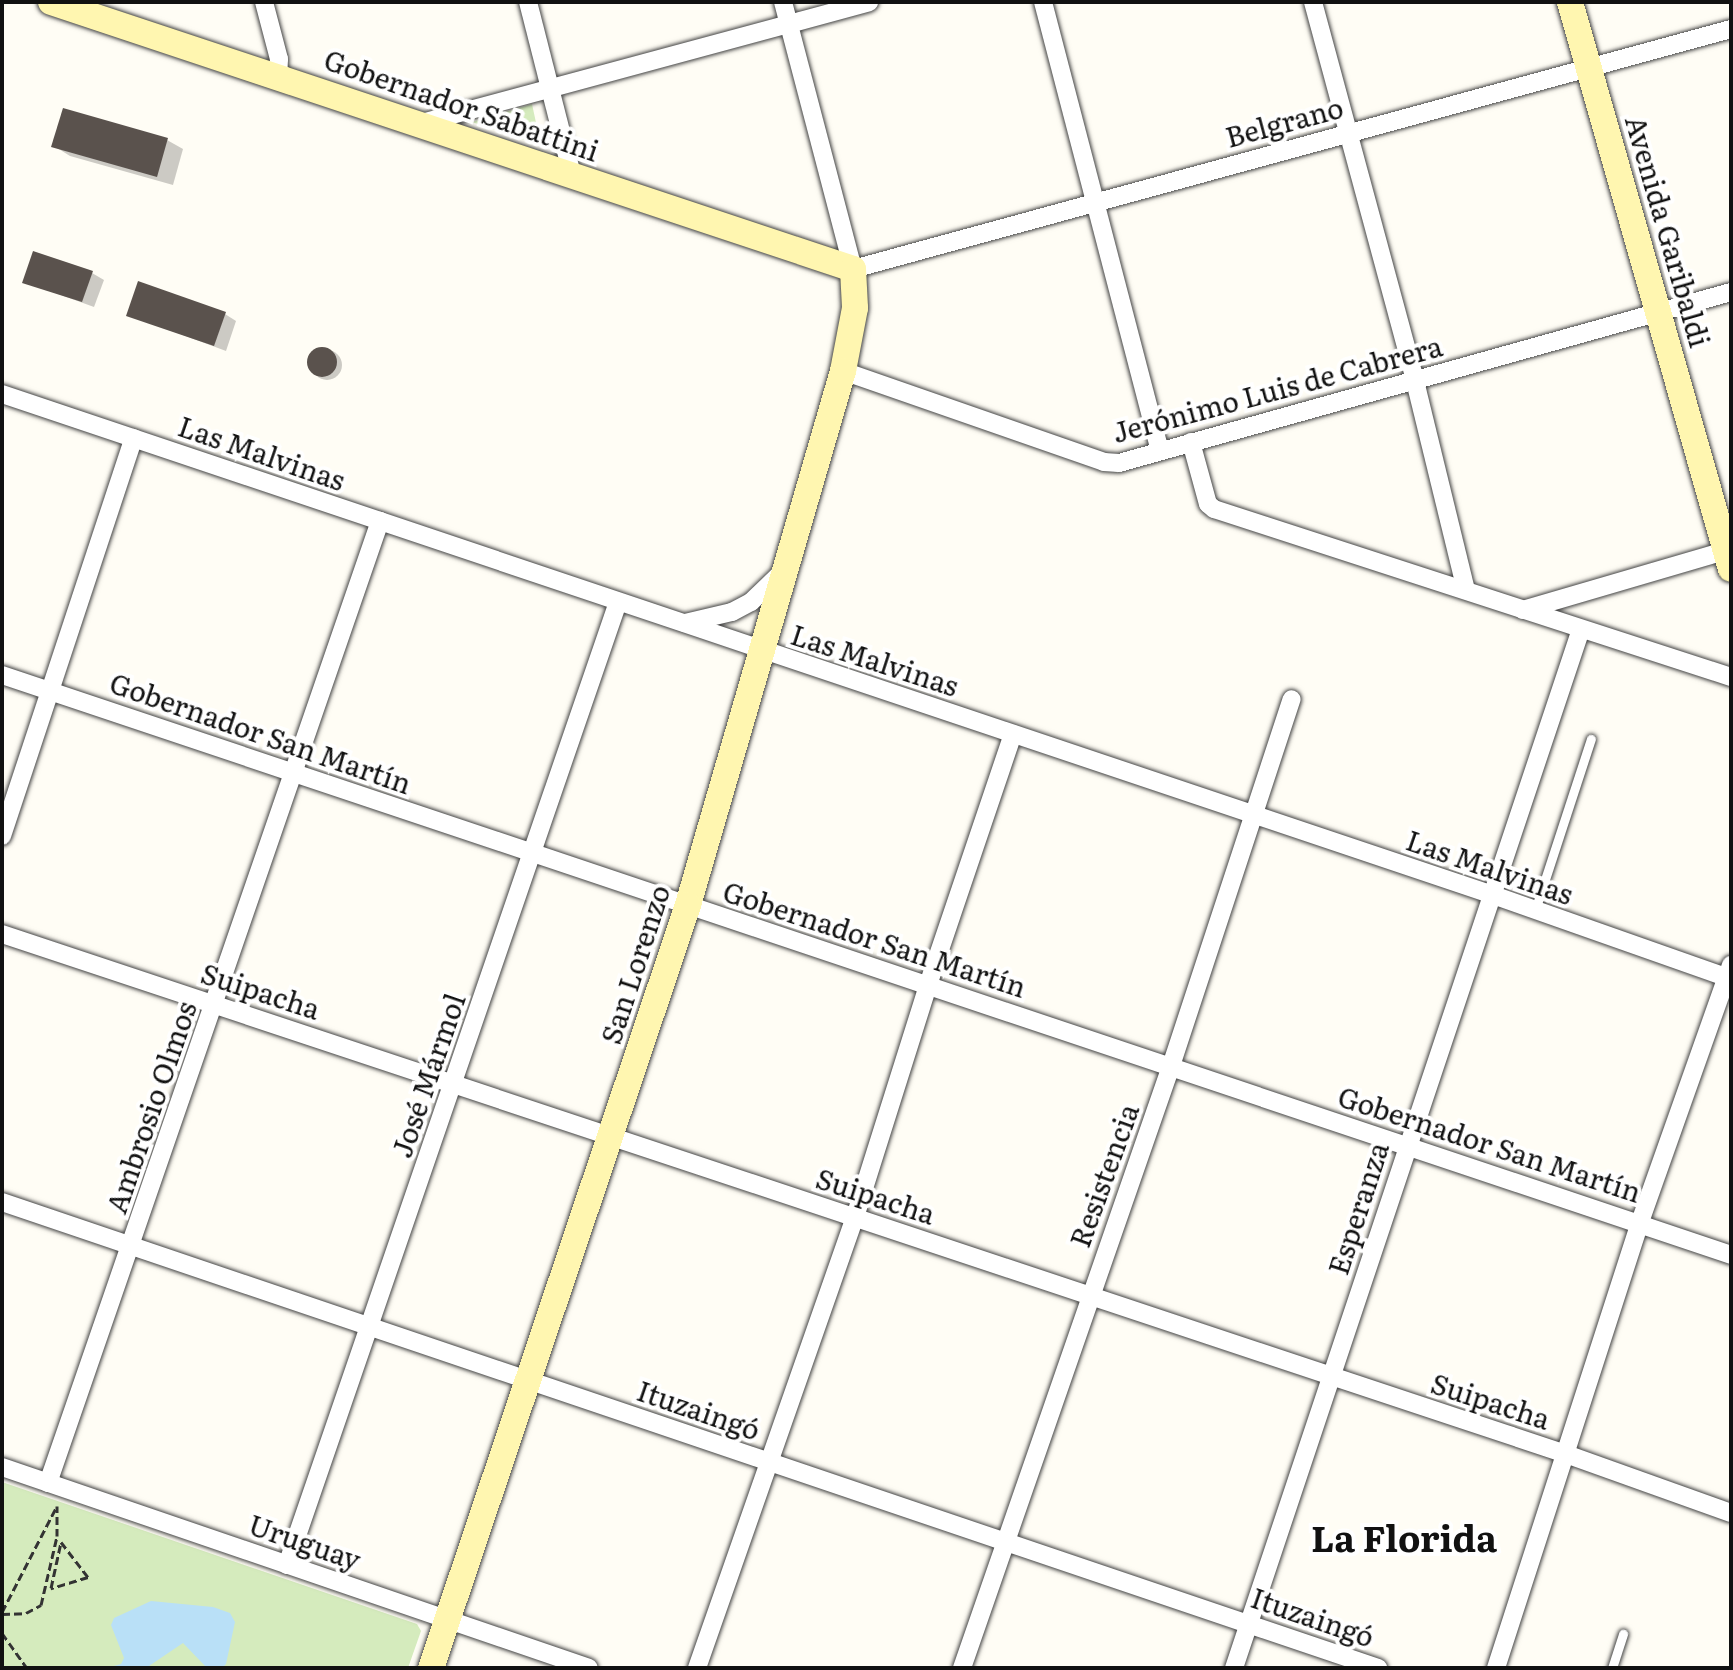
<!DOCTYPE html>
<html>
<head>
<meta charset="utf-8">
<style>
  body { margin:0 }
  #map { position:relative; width:1733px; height:1670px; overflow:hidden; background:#fffdf5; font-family:Literata,serif }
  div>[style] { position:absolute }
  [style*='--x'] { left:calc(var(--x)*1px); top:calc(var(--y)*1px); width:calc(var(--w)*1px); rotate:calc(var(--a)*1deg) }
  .green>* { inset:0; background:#d5ebbd }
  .water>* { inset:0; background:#b9e0f7 }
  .shadow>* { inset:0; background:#0003 }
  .round { border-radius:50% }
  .building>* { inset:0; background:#5a524d }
  .path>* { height:3px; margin-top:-1.5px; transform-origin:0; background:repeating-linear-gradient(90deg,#333 0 8px,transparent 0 12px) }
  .roads { filter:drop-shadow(0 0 2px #444) drop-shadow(0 0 2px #444) }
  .lane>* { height:9px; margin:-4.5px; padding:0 4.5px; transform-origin:4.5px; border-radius:4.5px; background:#fff }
  .street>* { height:18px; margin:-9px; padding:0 9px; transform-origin:9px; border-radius:9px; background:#fff }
  .secondary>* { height:26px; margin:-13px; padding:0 13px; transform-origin:13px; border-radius:13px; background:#fff6b0 }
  span { translate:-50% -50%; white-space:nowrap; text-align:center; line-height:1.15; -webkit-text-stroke:8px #fff; paint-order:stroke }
  .street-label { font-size:28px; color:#111 }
  .district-label { font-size:36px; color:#111; font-weight:700 }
  .frame { position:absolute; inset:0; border:4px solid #111; pointer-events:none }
</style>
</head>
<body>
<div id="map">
  <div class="green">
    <i style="clip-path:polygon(532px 104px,541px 146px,472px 122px)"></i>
    <i style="clip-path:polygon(2px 1482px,417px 1624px,421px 1631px,408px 1668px,2px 1668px)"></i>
  </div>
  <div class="water">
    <i style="clip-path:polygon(151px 1601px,213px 1607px,230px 1613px,235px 1622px,226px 1664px,222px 1668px,207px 1668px,183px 1643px,146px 1668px,107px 1668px,121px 1664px,124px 1658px,111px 1625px,114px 1618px)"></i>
  </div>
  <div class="shadow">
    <i style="clip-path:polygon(167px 140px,183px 149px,173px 185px,70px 156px,54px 146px)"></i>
    <i style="clip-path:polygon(92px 273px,104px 280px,94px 307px,25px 282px)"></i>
    <i style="clip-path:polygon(225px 314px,236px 321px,226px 351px,129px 315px)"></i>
    <i class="round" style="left:312px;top:350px;width:30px;height:30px"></i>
  </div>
  <div class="building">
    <i style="clip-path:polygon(63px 108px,168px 138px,157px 177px,51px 147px)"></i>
    <i style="clip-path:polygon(33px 251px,93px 271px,82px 302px,22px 283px)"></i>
    <i style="clip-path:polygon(138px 281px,226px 312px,214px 346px,126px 316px)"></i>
    <i class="round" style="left:307px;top:347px;width:30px;height:30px"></i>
  </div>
  <div class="path">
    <i style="--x:61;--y:1542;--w:44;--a:52.4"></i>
    <i style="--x:88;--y:1577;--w:39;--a:163"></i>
    <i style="--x:51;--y:1588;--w:47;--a:-77.7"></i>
    <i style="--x:2;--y:1612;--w:119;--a:-62.6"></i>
    <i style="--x:2;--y:1614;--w:24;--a:-2"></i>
    <i style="--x:26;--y:1613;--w:17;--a:-28"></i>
    <i style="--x:41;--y:1605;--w:71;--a:-76.9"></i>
    <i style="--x:57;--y:1536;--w:30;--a:-90"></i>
    <i style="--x:2;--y:1633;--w:43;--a:54.5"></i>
  </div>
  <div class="roads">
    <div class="lane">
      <i style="--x:1535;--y:910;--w:180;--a:-71.9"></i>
      <i style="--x:1612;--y:1668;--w:36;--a:-72"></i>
    </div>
    <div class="street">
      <i style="--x:264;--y:2;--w:59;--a:75.3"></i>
      <i style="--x:279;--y:59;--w:17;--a:93"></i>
      <i style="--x:528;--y:2;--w:179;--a:75.7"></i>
      <i style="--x:783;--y:2;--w:276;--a:75.3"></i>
      <i style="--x:853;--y:269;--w:910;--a:-15.29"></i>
      <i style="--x:1043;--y:2;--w:464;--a:75.4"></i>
      <i style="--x:1313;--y:2;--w:392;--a:74.9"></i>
      <i style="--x:1415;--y:381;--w:215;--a:76.3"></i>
      <i style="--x:422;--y:123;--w:463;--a:-15.1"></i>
      <i style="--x:843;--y:371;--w:276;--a:19.2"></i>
      <i style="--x:1104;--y:462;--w:15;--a:4"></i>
      <i style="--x:1119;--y:463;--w:635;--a:-15.61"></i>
      <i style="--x:2;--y:394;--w:1573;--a:18.57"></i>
      <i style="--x:1493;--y:895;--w:252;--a:19.4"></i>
      <i style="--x:1191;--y:442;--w:64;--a:74.7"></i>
      <i style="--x:1208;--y:504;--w:8;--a:40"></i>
      <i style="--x:1214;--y:509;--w:544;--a:18"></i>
      <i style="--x:1523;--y:610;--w:217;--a:-16.3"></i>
      <i style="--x:685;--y:623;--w:48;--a:-13.2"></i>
      <i style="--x:732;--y:612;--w:21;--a:-28"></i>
      <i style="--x:751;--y:602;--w:40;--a:-44"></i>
      <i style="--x:2;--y:675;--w:1824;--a:18.54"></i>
      <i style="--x:2;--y:836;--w:419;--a:-71.7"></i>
      <i style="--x:2;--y:934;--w:1648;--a:18.39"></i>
      <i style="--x:1566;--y:1454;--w:175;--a:19.7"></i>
      <i style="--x:2;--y:1202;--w:1453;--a:18.71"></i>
      <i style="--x:2;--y:1467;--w:620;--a:18.9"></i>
      <i style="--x:48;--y:1483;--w:1018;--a:-70.96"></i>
      <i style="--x:287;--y:1565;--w:1018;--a:-71.03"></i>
      <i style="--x:697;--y:1668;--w:478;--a:-70.7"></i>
      <i style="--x:855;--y:1217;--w:243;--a:-72.5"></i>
      <i style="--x:928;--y:985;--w:265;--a:-71.3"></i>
      <i style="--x:962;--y:1668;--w:637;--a:-70.85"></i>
      <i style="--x:1171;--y:1066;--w:386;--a:-71.8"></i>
      <i style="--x:1234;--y:1668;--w:1095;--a:-71.53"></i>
      <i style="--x:1496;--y:1668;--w:469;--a:-72.1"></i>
      <i style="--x:1640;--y:1222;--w:273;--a:-70.5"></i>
    </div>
    <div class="secondary">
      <i style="--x:51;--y:2;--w:845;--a:18.41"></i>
      <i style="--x:853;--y:269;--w:39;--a:87"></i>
      <i style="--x:855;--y:308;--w:64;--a:100.8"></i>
      <i style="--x:843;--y:371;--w:556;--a:106.19"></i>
      <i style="--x:688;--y:905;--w:805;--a:108.61"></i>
      <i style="--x:1570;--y:2;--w:589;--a:74.15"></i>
    </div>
  </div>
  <div class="street-label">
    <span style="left:462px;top:104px;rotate:19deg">Gobernador Sabattini</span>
    <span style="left:1284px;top:121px;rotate:-15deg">Belgrano</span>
    <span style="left:1669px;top:231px;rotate:74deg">Avenida Garibaldi</span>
    <span style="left:1277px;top:388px;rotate:-15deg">Jerónimo Luis de Cabrera</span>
    <span style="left:262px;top:452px;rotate:19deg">Las Malvinas</span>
    <span style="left:875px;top:659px;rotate:18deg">Las Malvinas</span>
    <span style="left:261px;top:732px;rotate:19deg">Gobernador San Martín</span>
    <span style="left:1490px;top:866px;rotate:19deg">Las Malvinas</span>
    <span style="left:875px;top:938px;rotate:18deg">Gobernador San Martín</span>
    <span style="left:634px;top:964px;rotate:-72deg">San Lorenzo</span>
    <span style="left:261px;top:990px;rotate:18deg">Suipacha</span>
    <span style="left:427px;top:1075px;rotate:-71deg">José Mármol</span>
    <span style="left:150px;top:1107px;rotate:-71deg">Ambrosio Olmos</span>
    <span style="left:1490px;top:1143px;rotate:18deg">Gobernador San Martín</span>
    <span style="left:1103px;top:1175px;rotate:-70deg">Resistencia</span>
    <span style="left:876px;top:1195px;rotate:18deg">Suipacha</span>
    <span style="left:1357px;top:1208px;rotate:-72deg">Esperanza</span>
    <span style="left:1491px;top:1400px;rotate:18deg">Suipacha</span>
    <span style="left:699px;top:1409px;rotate:19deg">Ituzaingó</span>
    <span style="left:305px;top:1541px;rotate:19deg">Uruguay</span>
    <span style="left:1313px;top:1616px;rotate:19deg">Ituzaingó</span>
  </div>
  <div class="district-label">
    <span style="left:1404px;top:1537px">La Florida</span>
  </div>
  <div class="frame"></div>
</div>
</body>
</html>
